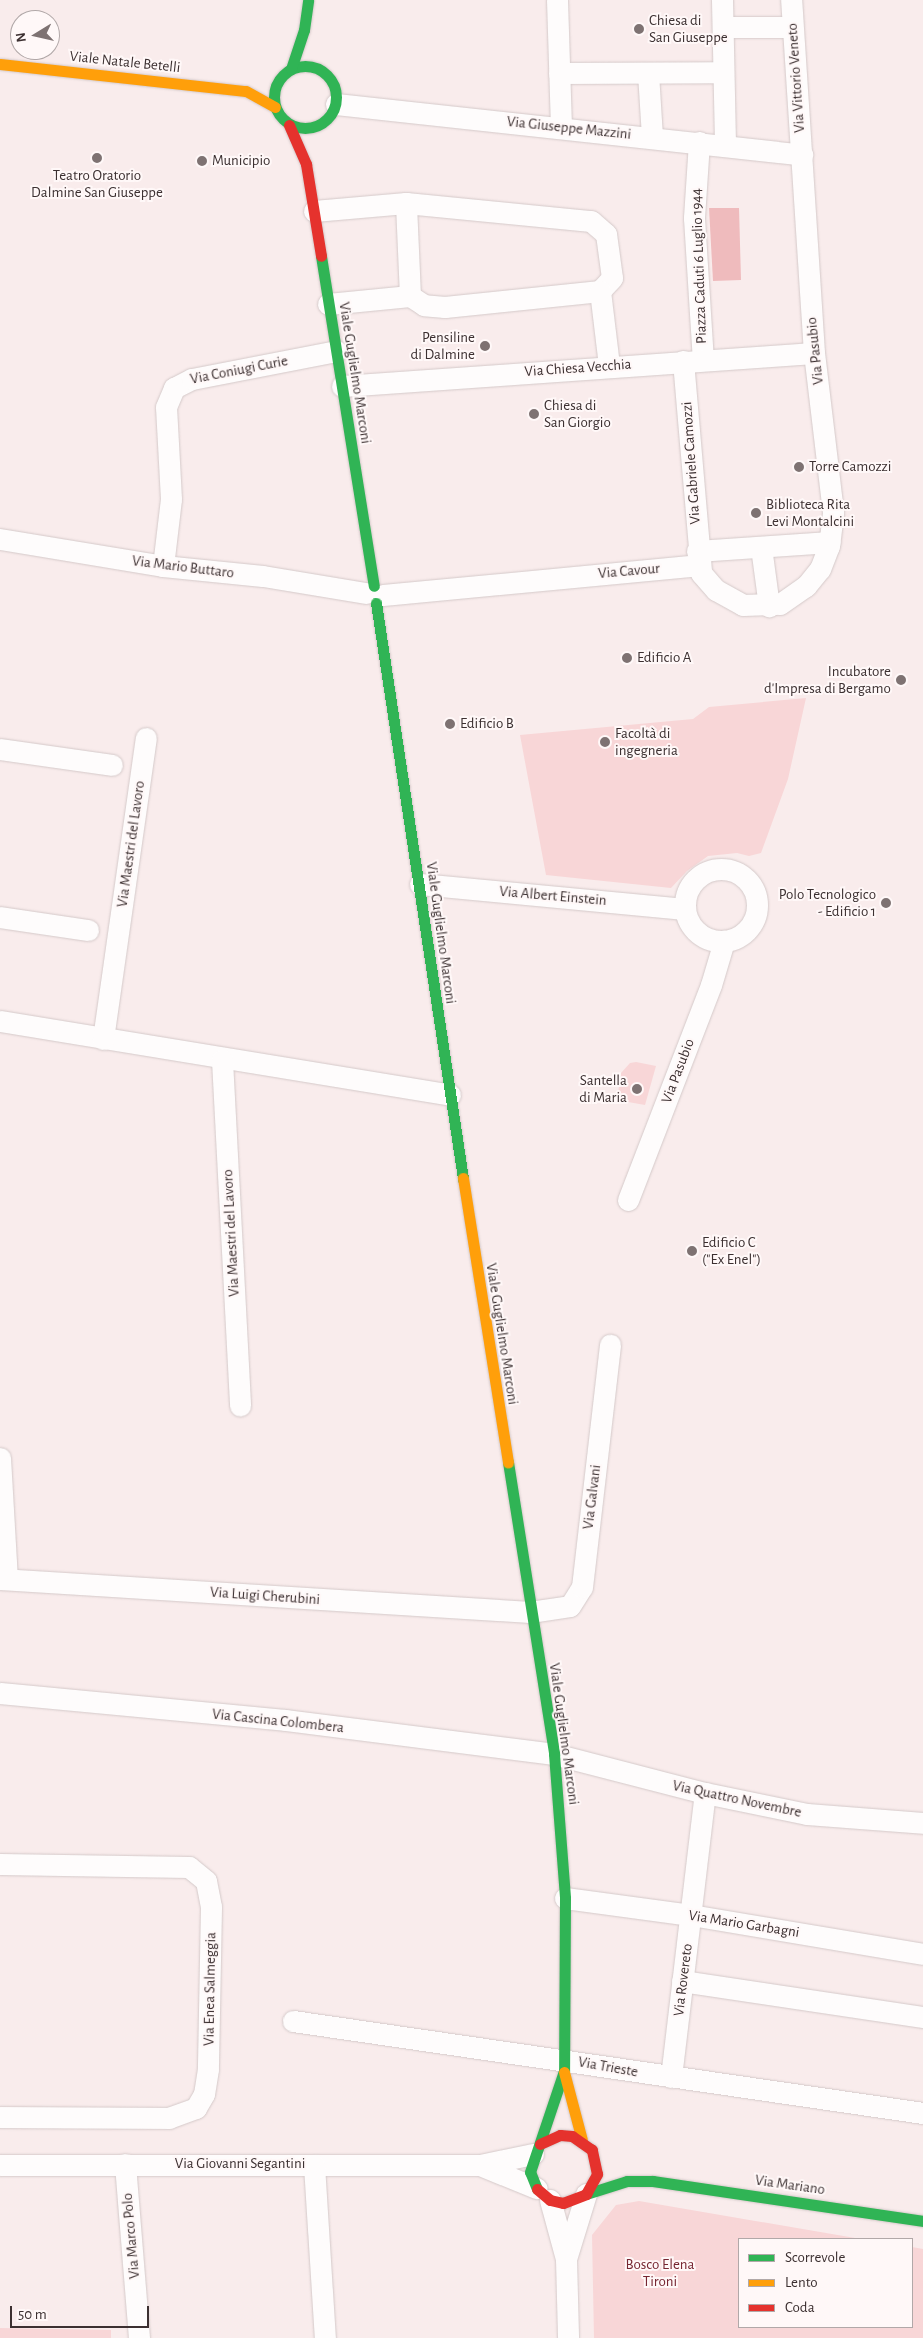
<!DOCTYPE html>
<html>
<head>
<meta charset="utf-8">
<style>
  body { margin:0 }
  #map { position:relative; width:923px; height:2338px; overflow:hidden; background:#f9ecec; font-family:"Alegreya Sans",sans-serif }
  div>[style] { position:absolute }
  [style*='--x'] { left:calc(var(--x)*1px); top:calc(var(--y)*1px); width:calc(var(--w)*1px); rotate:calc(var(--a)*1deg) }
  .green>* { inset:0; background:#f8d6d7 }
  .water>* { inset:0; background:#efbbbd }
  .roads { filter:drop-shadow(0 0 1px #d4c9c9) drop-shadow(0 0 1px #d4c9c9) }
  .street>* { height:21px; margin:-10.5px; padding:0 10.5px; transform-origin:10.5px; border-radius:10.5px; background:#fefcfc }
  .street>.ring { margin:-10.5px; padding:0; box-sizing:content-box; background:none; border:21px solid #fefcfc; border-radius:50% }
  .fast>* { height:11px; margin:-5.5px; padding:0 5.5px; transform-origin:5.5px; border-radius:5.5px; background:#30b455 }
  .fast>.ring { margin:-5.5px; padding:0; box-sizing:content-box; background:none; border:11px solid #30b455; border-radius:50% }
  .slow>* { height:11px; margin:-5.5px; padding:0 5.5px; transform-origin:5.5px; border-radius:5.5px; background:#ff9f0a }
  .jam>* { height:11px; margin:-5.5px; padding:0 5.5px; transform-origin:5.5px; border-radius:5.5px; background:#e5322d }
  .dots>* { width:14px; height:14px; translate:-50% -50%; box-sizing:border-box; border:2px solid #fff8f8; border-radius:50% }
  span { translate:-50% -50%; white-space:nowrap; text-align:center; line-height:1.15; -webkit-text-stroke:4px #fff8f8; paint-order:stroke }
  .poi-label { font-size:15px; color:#3c3031 }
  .left { translate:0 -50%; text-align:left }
  .right { translate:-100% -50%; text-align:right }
  .street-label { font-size:15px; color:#3c3031 }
  .park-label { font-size:15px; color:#762631 }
  .legend { position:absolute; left:738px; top:2238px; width:175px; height:90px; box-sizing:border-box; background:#fff8f8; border:1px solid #b1a8a8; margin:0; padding:6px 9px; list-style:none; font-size:15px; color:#3c3031 }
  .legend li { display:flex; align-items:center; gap:10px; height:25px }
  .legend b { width:25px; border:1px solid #b1a8a8 }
  .north { position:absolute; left:10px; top:10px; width:50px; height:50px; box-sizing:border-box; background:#fff8f8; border:1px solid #b1a8a8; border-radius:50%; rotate:261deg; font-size:14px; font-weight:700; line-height:20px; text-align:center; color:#3c3031 }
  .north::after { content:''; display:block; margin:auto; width:18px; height:22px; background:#7e7272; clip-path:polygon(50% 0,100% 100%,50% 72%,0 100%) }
  .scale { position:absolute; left:10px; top:2306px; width:139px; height:22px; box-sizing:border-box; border:2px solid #3c3031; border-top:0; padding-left:6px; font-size:15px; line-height:18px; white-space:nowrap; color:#3c3031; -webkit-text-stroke:4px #fff8f8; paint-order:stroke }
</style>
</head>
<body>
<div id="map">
  <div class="green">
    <i style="clip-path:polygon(806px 698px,788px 779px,761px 853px,749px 856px,737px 853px,708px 856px,687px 871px,671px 888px,546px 875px,520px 735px,693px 719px,709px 707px)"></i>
    <i style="clip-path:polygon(636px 1062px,656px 1066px,645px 1105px,617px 1100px,621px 1073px,630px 1063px)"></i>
    <i style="clip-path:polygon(639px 2201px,861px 2239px,739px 2239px,739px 2327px,912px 2327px,912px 2247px,923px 2249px,923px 2338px,594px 2338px,592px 2235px,616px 2205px)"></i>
    <i style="clip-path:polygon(0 2328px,111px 2330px,111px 2338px,0 2338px)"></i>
  </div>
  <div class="water">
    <i style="clip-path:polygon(709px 208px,739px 208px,741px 280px,713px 281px)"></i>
  </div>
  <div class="roads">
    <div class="street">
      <i style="--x:557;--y:0;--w:127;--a:88.2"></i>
      <i style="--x:722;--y:0;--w:145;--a:88.8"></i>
      <i style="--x:723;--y:27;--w:69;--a:0"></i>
      <i style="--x:559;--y:73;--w:164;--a:-0.3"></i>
      <i style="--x:648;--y:73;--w:63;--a:86.4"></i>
      <i style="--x:336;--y:104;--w:469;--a:6.2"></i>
      <i style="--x:699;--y:142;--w:76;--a:93.8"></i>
      <i style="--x:694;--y:218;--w:142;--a:86.4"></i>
      <i style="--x:406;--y:203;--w:186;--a:5.6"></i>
      <i style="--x:591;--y:221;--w:20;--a:41"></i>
      <i style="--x:606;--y:234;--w:44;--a:82.2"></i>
      <i style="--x:612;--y:278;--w:18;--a:133"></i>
      <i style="--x:600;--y:291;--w:156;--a:174.1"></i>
      <i style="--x:445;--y:307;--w:21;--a:-175"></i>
      <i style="--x:424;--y:305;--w:17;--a:-147"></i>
      <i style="--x:410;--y:296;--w:93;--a:-92.5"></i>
      <i style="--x:314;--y:211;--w:92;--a:-5"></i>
      <i style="--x:600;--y:291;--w:75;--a:83.1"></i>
      <i style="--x:328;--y:304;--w:82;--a:-5.6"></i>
      <i style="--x:683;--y:361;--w:213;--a:85.1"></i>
      <i style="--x:701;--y:573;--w:23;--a:49"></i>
      <i style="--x:716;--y:590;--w:31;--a:29"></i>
      <i style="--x:743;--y:605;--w:37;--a:-2"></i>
      <i style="--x:780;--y:604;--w:32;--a:-35"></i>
      <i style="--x:806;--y:586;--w:22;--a:-51"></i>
      <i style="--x:820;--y:569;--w:25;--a:-69"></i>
      <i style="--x:829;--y:546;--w:34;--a:-83"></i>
      <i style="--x:833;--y:512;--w:160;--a:-96.8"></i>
      <i style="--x:814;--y:353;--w:354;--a:-93.7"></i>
      <i style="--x:342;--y:386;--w:473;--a:-4"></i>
      <i style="--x:0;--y:539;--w:165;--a:9.4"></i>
      <i style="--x:163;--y:566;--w:100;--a:5.7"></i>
      <i style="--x:263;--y:576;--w:104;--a:9.4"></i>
      <i style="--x:761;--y:547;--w:60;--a:82.3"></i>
      <i style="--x:697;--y:551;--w:133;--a:-3.9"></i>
      <i style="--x:163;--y:566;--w:67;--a:-83.2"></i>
      <i style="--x:171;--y:499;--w:92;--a:-93.1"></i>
      <i style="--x:166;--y:407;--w:21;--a:-67"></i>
      <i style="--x:174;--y:388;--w:20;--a:-27"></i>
      <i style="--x:192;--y:379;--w:147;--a:-11"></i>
      <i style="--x:383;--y:595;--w:316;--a:-5.4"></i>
      <i style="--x:0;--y:749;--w:113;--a:8.1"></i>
      <i class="ring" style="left:685px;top:869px;width:51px;height:51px"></i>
      <i style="--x:420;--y:884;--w:266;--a:5.4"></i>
      <i style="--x:0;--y:917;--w:89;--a:8.4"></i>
      <i style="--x:0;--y:1021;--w:456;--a:9.3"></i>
      <i style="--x:103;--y:1039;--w:304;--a:-81.9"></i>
      <i style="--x:222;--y:1060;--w:346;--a:87"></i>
      <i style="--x:628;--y:1200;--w:230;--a:-68.9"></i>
      <i style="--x:711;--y:985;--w:46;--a:-73.5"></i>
      <i style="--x:0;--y:1458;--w:121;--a:86.7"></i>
      <i style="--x:0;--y:1579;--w:531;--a:3.56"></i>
      <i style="--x:530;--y:1612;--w:40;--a:-8.5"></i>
      <i style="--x:570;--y:1606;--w:22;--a:-58"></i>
      <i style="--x:582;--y:1587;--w:244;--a:-83.4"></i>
      <i style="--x:0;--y:1693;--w:286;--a:5.4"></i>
      <i style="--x:285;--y:1720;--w:271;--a:7.2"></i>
      <i style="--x:554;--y:1754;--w:156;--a:14.5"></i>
      <i style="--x:705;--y:1793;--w:104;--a:11.6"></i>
      <i style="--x:807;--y:1814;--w:116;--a:4.4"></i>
      <i style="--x:0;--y:1864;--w:189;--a:0.9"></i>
      <i style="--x:189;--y:1867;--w:22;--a:39"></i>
      <i style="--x:206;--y:1881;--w:26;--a:79"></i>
      <i style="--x:211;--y:1907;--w:162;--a:91.1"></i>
      <i style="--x:208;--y:2069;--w:25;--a:99"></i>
      <i style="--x:204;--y:2094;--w:16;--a:120"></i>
      <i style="--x:196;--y:2108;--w:29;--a:160"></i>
      <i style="--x:169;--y:2118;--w:169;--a:-179.7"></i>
      <i style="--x:565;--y:1898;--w:127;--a:7.7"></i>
      <i style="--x:691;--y:1915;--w:235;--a:9.5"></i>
      <i style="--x:682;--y:1981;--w:244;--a:8.5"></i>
      <i style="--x:293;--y:2021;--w:637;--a:8.31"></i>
      <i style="--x:671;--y:2077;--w:286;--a:-83.2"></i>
      <i style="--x:125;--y:2164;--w:175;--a:85.4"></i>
      <i style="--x:0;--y:2165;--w:480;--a:0"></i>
      <i style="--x:480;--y:2165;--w:54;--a:-11.7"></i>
      <i style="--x:314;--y:2165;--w:173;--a:86.4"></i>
      <i style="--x:480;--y:2165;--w:61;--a:22.3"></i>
      <i style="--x:550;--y:2200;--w:61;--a:74.8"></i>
      <i style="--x:566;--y:2259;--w:79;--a:88.5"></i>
      <i style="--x:566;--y:2259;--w:68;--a:-72.9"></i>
    </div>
    <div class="fast">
      <i class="ring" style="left:274px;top:66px;width:51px;height:51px"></i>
      <i style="--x:291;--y:69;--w:41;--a:-71.6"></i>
      <i style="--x:304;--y:30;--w:30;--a:-82"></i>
      <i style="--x:321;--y:256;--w:334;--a:80.9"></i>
      <i style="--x:376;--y:603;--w:582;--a:81.4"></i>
      <i style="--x:508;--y:1462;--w:296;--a:81"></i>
      <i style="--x:554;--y:1754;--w:144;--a:85.6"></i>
      <i style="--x:565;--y:1898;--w:174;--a:90.3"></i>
      <i style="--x:537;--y:2189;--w:18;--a:-112"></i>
      <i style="--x:530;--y:2172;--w:107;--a:-71.4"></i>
      <i style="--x:586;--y:2194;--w:43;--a:-17.6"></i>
      <i style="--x:627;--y:2181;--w:26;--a:0"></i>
      <i style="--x:653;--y:2181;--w:273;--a:8.4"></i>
    </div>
    <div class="slow">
      <i style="--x:0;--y:64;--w:247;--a:6.3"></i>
      <i style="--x:246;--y:91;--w:33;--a:29"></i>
      <i style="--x:463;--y:1178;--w:288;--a:81"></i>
      <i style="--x:564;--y:2072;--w:70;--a:75.2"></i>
    </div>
    <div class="jam">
      <i style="--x:289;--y:125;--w:43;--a:66.4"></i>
      <i style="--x:306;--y:164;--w:93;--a:80.7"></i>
      <i style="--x:537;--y:2189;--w:17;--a:40"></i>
      <i style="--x:550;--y:2200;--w:13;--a:13"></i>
      <i style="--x:563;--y:2203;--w:25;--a:-21"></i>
      <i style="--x:586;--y:2194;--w:23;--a:-61"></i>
      <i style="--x:597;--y:2174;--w:25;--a:-102"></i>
      <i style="--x:592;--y:2150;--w:24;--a:-145"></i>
      <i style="--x:572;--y:2136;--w:12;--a:-175"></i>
      <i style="--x:560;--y:2135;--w:22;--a:156"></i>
    </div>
  </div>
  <div class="dots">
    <i style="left:639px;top:29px;background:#7e7272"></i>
    <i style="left:97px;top:158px;background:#7e7272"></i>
    <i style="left:202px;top:161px;background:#7e7272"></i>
    <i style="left:485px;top:346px;background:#7e7272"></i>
    <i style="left:534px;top:414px;background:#7e7272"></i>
    <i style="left:799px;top:467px;background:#7e7272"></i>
    <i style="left:756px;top:513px;background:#7e7272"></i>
    <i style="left:627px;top:658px;background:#7e7272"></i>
    <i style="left:901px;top:680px;background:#7e7272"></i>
    <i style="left:450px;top:724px;background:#7e7272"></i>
    <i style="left:605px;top:742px;background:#7e7272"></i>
    <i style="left:886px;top:903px;background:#7e7272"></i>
    <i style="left:637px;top:1089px;background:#7e7272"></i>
    <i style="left:692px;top:1251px;background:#7e7272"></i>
  </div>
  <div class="poi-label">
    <span class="left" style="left:649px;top:29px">Chiesa di<br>San Giuseppe</span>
    <span class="left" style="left:212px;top:161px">Municipio</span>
    <span style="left:97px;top:184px">Teatro Oratorio<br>Dalmine San Giuseppe</span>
    <span class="right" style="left:475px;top:346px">Pensiline<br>di Dalmine</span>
    <span class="left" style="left:544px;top:414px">Chiesa di<br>San Giorgio</span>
    <span class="left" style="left:809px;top:467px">Torre Camozzi</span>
    <span class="left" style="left:766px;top:513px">Biblioteca Rita<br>Levi Montalcini</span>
    <span class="left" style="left:637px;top:658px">Edificio A</span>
    <span class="right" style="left:891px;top:680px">Incubatore<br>d'Impresa di Bergamo</span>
    <span class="left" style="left:460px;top:724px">Edificio B</span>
    <span class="left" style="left:615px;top:742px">Facoltà di<br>ingegneria</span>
    <span class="right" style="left:876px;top:903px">Polo Tecnologico<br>- Edificio 1</span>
    <span class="right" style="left:627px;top:1089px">Santella<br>di Maria</span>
    <span class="left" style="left:702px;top:1251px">Edificio C<br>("Ex Enel")</span>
  </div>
  <div class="street-label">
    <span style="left:125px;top:62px;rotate:6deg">Viale Natale Betelli</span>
    <span style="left:796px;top:78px;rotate:-94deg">Via Vittorio Veneto</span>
    <span style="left:569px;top:128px;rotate:6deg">Via Giuseppe Mazzini</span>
    <span style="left:699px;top:266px;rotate:-92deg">Piazza Caduti 6 Luglio 1944</span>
    <span style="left:815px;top:351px;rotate:-96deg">Via Pasubio</span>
    <span style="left:578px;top:368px;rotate:-4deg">Via Chiesa Vecchia</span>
    <span style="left:239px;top:370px;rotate:-11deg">Via Coniugi Curie</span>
    <span style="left:355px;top:373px;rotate:81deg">Viale Guglielmo Marconi</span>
    <span style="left:691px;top:463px;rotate:-94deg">Via Gabriele Camozzi</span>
    <span style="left:183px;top:567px;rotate:7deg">Via Mario Buttaro</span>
    <span style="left:629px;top:571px;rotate:-5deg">Via Cavour</span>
    <span style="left:131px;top:844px;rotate:-82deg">Via Maestri del Lavoro</span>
    <span style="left:553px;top:896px;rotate:5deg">Via Albert Einstein</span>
    <span style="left:441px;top:933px;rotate:82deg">Viale Guglielmo Marconi</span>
    <span style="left:678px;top:1071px;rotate:-69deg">Via Pasubio</span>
    <span style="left:231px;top:1233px;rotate:-93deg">Via Maestri del Lavoro</span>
    <span style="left:502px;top:1334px;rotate:81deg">Viale Guglielmo Marconi</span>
    <span style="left:592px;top:1497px;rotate:-83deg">Via Galvani</span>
    <span style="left:265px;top:1596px;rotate:4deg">Via Luigi Cherubini</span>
    <span style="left:278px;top:1721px;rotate:6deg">Via Cascina Colombera</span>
    <span style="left:564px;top:1734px;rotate:82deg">Viale Guglielmo Marconi</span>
    <span style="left:737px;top:1799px;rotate:12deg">Via Quattro Novembre</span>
    <span style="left:744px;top:1924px;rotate:9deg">Via Mario Garbagni</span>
    <span style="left:683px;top:1980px;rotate:-83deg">Via Rovereto</span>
    <span style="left:210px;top:1989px;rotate:-89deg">Via Enea Salmeggia</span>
    <span style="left:608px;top:2067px;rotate:10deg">Via Trieste</span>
    <span style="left:240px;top:2164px">Via Giovanni Segantini</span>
    <span style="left:790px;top:2185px;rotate:8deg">Via Mariano</span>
    <span style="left:131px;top:2236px;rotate:-95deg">Via Marco Polo</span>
  </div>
  <div class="park-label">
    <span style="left:660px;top:2273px">Bosco Elena<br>Tironi</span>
  </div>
  <ul class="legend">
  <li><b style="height:6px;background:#30b455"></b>Scorrevole</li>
  <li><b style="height:6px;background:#ff9f0a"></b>Lento</li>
  <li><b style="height:6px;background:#e5322d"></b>Coda</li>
  </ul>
  <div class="north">N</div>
  <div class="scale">50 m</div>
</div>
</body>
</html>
